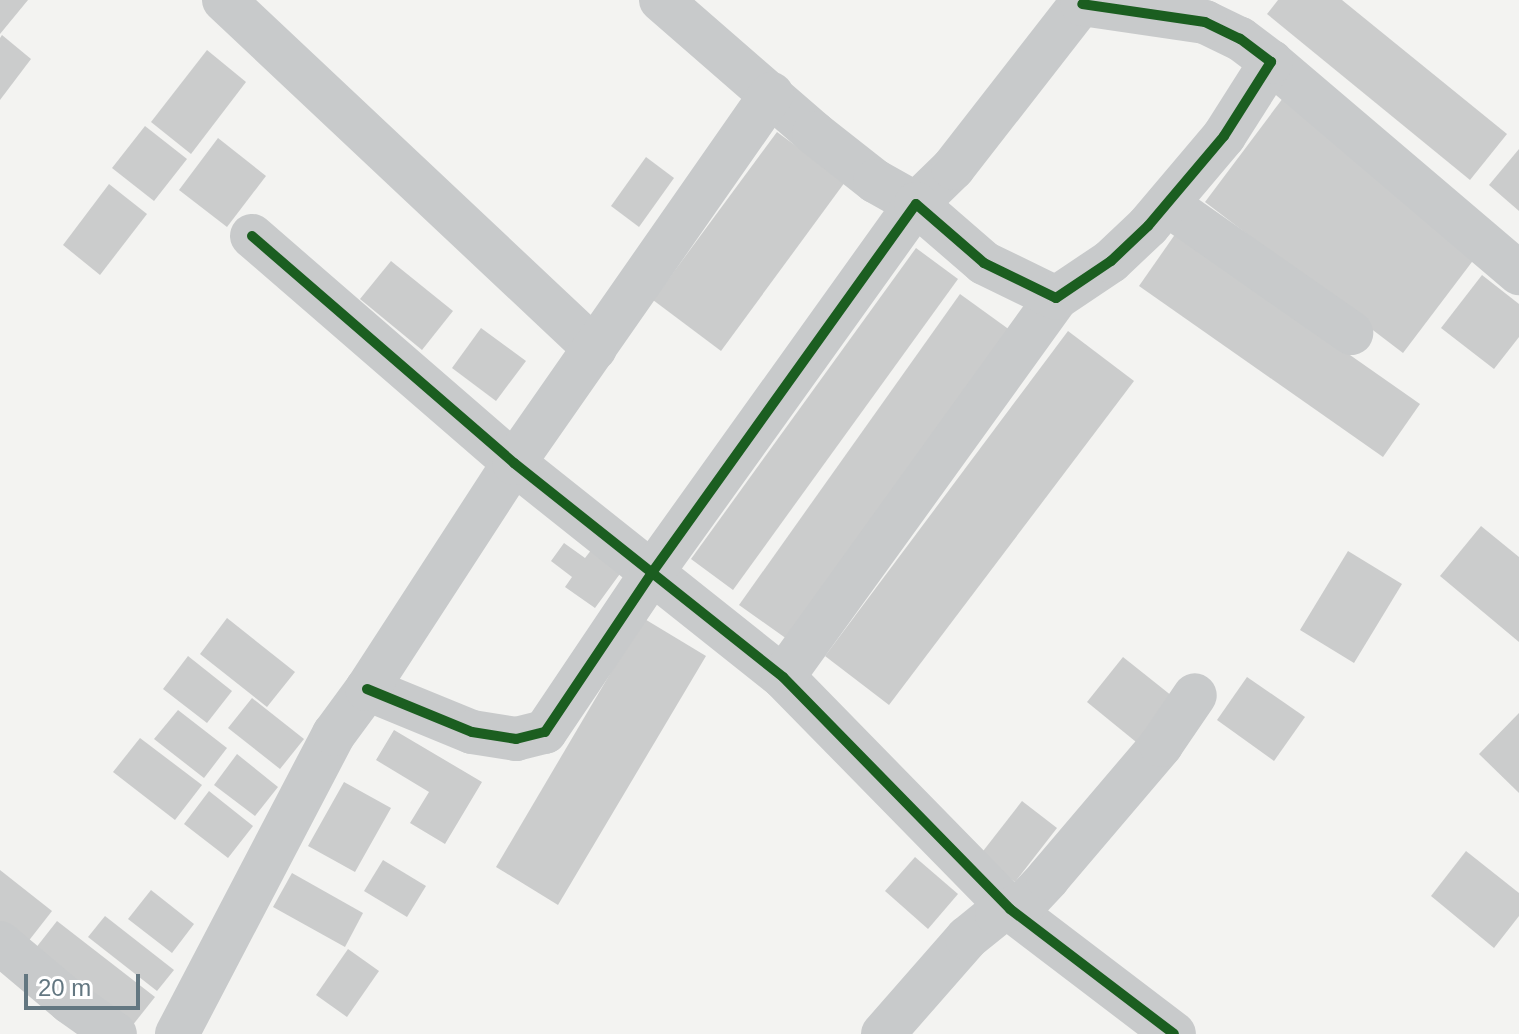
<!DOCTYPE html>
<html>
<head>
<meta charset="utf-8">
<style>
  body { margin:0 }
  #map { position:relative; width:1519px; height:1034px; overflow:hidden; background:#f3f3f1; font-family:Arial,sans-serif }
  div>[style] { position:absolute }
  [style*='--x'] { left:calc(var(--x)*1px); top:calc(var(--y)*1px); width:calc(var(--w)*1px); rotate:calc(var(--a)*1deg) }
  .building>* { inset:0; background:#cbcccc }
  .minor>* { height:44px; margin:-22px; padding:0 22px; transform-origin:22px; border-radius:22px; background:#c8cacb }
  .cycleway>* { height:10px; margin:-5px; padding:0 5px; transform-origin:5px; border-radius:5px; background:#1b5e20 }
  span { translate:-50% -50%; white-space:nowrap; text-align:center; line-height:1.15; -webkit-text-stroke:8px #fff; paint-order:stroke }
  .scale { position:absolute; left:24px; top:974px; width:116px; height:36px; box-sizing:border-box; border:4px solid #637781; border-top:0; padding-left:10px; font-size:24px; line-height:28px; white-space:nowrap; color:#637781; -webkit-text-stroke:6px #fff; paint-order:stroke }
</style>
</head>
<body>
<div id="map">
  <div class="building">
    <i style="clip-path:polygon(0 0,28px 0,0 34px)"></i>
    <i style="clip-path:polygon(1278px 0,1342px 0,1507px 134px,1470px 180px,1267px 14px)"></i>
    <i style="clip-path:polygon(2px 35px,31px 59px,0 100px,0 38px)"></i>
    <i style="clip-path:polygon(207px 50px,246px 82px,191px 154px,151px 122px)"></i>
    <i style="clip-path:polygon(1283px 98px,1481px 250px,1403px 353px,1205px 202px)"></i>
    <i style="clip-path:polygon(145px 126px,187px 159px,154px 201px,112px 168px)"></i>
    <i style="clip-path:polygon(777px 132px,845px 182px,721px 351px,653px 300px)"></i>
    <i style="clip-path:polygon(218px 138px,266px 176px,227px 227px,179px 190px)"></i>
    <i style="clip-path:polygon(1519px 149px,1519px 211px,1489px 185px)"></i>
    <i style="clip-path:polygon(646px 157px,674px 178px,639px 227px,611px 206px)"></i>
    <i style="clip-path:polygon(109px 184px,147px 214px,100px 275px,63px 245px)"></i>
    <i style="clip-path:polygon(1176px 233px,1420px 404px,1383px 457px,1139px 286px)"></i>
    <i style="clip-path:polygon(916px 248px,958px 279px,733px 590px,691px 559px)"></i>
    <i style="clip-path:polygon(391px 261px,453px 311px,422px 350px,360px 299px)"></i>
    <i style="clip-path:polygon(1482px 275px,1519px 304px,1519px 337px,1494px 369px,1441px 328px)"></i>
    <i style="clip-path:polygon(960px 294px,1014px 333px,794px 644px,739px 605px)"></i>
    <i style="clip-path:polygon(481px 328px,526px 361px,496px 401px,452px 368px)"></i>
    <i style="clip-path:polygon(1068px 331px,1134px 381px,889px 705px,825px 656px)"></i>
    <i style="clip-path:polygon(1481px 526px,1519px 557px,1519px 642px,1440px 576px)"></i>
    <i style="clip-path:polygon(564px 543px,585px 558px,592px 549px,622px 571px,595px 608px,565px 587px,572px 577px,551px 561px)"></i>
    <i style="clip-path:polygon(1348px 551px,1402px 584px,1354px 663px,1300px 630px)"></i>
    <i style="clip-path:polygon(227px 618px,295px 672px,267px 707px,200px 654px)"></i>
    <i style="clip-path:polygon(643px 618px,706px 656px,558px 905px,496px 867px)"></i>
    <i style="clip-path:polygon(188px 656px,232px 691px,207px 723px,163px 689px)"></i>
    <i style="clip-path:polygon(1123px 657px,1177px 700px,1141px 746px,1087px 702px)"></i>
    <i style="clip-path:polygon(1247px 677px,1305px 717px,1274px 761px,1217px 720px)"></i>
    <i style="clip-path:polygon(252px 698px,304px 739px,280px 769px,228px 728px)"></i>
    <i style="clip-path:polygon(178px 710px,227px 748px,204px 778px,154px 739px)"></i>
    <i style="clip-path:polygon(1519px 713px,1519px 793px,1479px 754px)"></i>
    <i style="clip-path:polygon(394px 730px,482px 782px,445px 844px,410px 823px,429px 792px,376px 760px)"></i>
    <i style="clip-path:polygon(140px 738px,202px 785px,175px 820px,113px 772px)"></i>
    <i style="clip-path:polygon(237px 754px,278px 787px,255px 816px,214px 785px)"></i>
    <i style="clip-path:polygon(344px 782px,391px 808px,355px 872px,308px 846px)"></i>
    <i style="clip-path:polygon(209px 791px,253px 826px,228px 858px,184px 824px)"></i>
    <i style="clip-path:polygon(1022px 801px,1057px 828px,1015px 882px,980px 855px)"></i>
    <i style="clip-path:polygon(1466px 851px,1519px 893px,1519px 916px,1494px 948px,1431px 896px)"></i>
    <i style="clip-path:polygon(915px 857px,958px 894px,928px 929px,885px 891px)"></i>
    <i style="clip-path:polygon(383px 860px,426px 886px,407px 917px,364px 891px)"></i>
    <i style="clip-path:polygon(0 870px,52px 911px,27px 943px,0 921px)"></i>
    <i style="clip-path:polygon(292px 873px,363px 913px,345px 947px,273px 907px)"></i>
    <i style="clip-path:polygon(151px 890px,194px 924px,172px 953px,128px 919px)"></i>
    <i style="clip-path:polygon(105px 916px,174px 970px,157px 991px,88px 937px)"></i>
    <i style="clip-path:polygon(57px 921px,155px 997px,132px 1026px,35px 949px)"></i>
    <i style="clip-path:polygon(348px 949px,379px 971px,347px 1017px,316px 995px)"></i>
  </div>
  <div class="minor">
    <i style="--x:224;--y:0;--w:509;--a:43.25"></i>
    <i style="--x:661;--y:0;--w:203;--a:41"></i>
    <i style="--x:814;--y:133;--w:78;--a:38.2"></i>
    <i style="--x:875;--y:181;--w:47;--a:29.3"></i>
    <i style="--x:916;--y:204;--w:52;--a:-44.2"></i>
    <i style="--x:953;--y:168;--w:213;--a:-52.1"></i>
    <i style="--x:1271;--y:62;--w:326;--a:40.4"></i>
    <i style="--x:1167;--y:204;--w:225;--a:35"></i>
    <i style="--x:252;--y:236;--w:347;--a:40.9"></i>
    <i style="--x:514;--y:463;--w:344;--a:38.5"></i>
    <i style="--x:783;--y:677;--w:325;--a:45.6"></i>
    <i style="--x:1010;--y:909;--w:206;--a:37.3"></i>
    <i style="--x:783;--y:677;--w:467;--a:-54.2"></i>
    <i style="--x:367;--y:689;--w:113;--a:22.3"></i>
    <i style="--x:472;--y:732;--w:45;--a:9"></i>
    <i style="--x:516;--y:739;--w:30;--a:-14"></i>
    <i style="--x:545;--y:732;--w:190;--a:-56.1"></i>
    <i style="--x:651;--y:574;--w:455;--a:-54.4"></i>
    <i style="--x:916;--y:204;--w:90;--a:40.9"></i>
    <i style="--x:984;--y:263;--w:80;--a:25.9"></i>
    <i style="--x:1056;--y:298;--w:66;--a:-33.9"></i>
    <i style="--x:1111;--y:261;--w:51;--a:-43.4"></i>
    <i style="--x:1148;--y:226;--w:118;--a:-49.8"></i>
    <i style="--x:1224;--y:136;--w:88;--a:-57.6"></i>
    <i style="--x:1271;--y:62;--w:39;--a:-143"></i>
    <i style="--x:1240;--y:39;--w:39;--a:-154"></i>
    <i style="--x:1205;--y:22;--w:124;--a:-171.7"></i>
    <i style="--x:0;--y:943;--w:92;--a:40.1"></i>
    <i style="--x:70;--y:1002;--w:55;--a:35.4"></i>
    <i style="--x:177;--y:1034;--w:339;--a:-62.4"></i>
    <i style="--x:334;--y:734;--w:56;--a:-53.7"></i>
    <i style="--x:367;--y:689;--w:270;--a:-57"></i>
    <i style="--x:514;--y:463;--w:450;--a:-55.1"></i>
    <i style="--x:883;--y:1034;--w:128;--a:-48.8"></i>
    <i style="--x:967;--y:938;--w:38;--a:-39"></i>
    <i style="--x:997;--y:914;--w:30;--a:-21"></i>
    <i style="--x:1025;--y:903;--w:34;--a:-47"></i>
    <i style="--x:1048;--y:878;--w:175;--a:-49.6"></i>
    <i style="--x:1161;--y:745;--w:60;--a:-55.8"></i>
  </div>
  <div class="cycleway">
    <i style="--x:252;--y:236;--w:347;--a:40.9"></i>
    <i style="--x:514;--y:463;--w:344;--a:38.5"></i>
    <i style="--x:783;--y:677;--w:325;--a:45.6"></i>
    <i style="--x:1010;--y:909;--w:206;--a:37.3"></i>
    <i style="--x:367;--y:689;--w:113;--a:22.3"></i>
    <i style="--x:472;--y:732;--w:45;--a:9"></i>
    <i style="--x:516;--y:739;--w:30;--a:-14"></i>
    <i style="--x:545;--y:732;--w:190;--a:-56.1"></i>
    <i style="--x:651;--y:574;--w:455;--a:-54.4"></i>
    <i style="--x:916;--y:204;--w:90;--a:40.9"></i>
    <i style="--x:984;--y:263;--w:80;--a:25.9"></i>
    <i style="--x:1056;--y:298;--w:66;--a:-33.9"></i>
    <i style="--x:1111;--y:261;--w:51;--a:-43.4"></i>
    <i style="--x:1148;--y:226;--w:118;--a:-49.8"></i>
    <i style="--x:1224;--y:136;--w:88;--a:-57.6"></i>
    <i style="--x:1271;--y:62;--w:39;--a:-143"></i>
    <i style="--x:1240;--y:39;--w:39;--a:-154"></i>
    <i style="--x:1205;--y:22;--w:124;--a:-171.7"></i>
  </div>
  <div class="scale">20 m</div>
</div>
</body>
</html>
